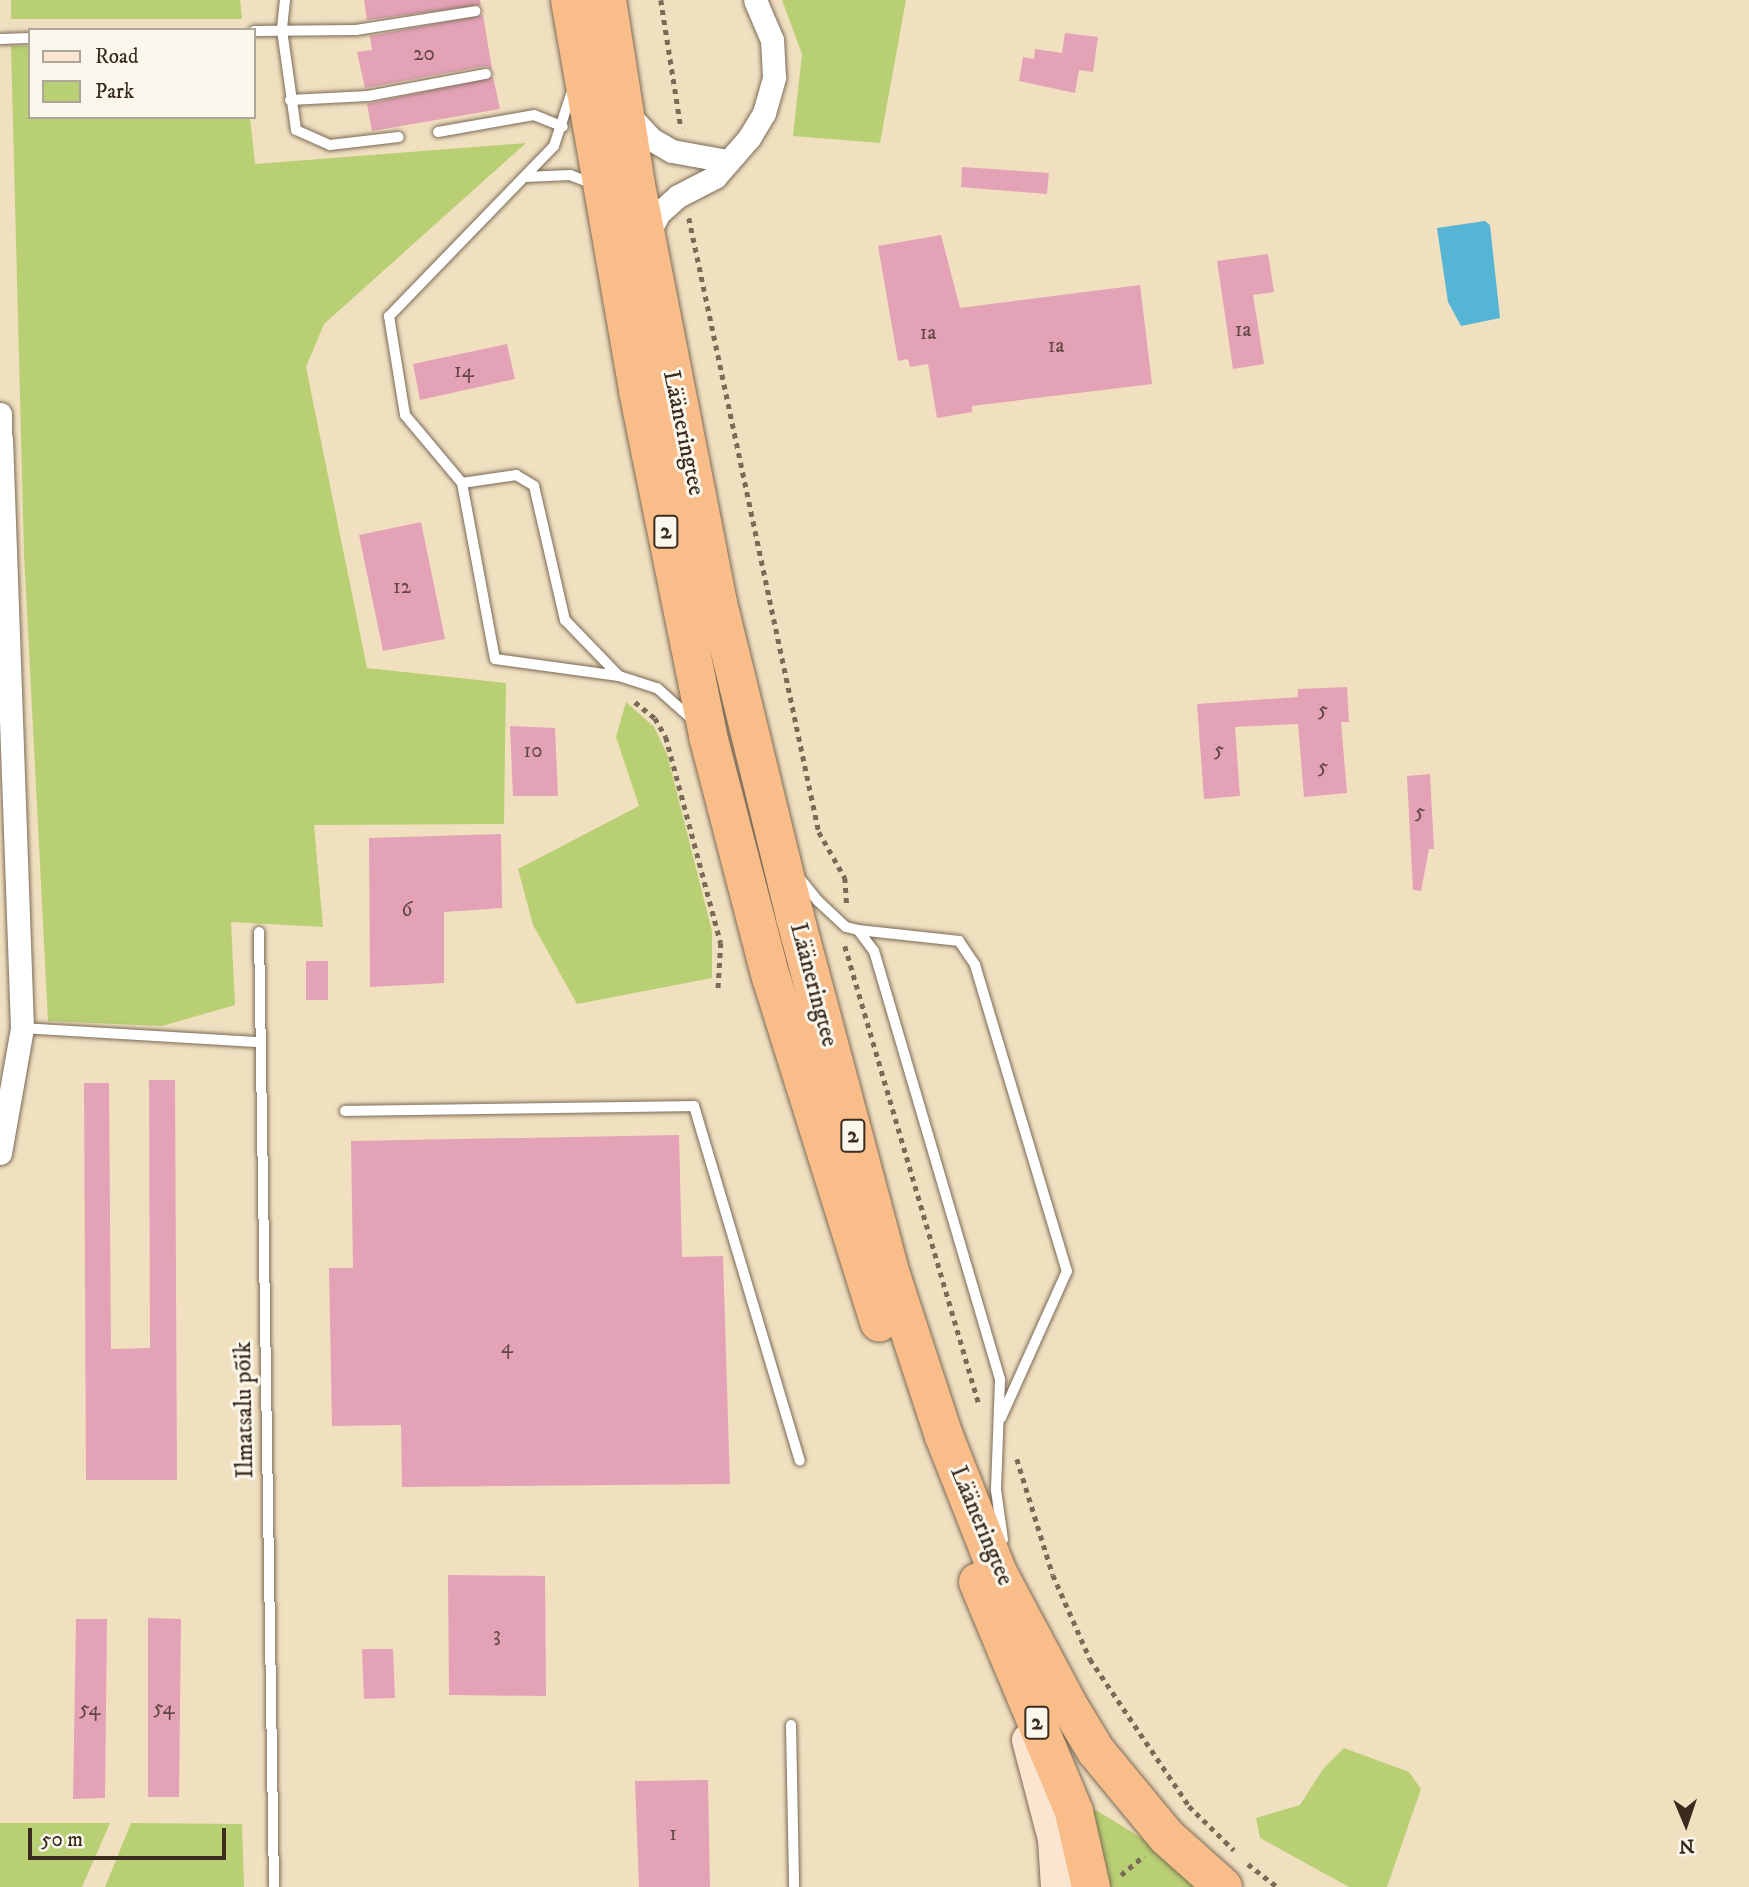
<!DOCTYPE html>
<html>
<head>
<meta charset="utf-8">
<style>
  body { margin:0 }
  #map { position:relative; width:1749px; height:1887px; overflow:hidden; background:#f1e0c0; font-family:"IM FELL DW Pica",serif }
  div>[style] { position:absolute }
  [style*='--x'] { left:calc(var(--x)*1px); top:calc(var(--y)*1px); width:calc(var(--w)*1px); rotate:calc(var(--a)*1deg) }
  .green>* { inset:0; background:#b8cf73 }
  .water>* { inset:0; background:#56b5d4 }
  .building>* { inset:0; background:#e3a2b6 }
  .path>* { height:4.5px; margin-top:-2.25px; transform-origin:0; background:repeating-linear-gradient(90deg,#7b6a57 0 5px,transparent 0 10px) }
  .roads { filter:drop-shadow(0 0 2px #7b6a57) drop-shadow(0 0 2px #7b6a57) }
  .lane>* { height:10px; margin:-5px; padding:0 5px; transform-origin:5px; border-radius:5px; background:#fff }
  .street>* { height:23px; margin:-11.5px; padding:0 11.5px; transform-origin:11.5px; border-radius:11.5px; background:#fff }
  .secondary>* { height:32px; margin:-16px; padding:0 16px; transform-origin:16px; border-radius:16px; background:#fce5d0 }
  .highway>* { height:38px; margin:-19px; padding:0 19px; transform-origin:19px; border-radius:19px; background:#f8bd89 }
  span { translate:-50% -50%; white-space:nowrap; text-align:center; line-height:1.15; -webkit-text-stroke:6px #fbf7ec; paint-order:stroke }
  .number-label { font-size:21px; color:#654844 }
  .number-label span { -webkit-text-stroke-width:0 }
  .shield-label span { padding:2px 5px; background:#fbf7ec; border:2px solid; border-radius:5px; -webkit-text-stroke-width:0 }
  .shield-label { font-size:23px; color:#3b2a1e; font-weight:700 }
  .street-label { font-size:24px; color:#3b2a1e }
  .legend { position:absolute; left:28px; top:28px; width:228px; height:91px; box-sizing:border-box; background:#fbf7ec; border:2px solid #aea59a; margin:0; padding:9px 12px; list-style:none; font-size:21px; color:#3b2a1e }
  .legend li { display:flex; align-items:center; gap:14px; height:35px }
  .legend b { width:35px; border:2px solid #aea59a }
  .north { position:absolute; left:1651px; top:1789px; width:70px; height:70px; -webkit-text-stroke:5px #fbf7ec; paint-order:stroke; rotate:178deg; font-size:19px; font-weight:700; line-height:28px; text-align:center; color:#3b2a1e }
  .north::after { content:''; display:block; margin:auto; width:24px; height:32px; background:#3b2a1e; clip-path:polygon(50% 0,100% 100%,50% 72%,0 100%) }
  .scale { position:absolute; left:28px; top:1828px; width:198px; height:32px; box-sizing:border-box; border:4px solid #3b2a1e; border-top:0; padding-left:9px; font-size:21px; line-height:24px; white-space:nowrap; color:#3b2a1e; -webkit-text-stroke:5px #fbf7ec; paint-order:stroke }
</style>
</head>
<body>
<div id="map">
  <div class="green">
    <i style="clip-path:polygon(11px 0,240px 0,242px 19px,11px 19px)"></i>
    <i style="clip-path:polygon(782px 0,906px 0,880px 143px,793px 136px,802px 54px)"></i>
    <i style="clip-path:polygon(11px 46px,30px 46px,30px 117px,250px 117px,255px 164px,526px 143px,324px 324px,306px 367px,367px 668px,506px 683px,504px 824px,314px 825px,323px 927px,231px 922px,235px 1005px,162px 1026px,48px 1021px,24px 553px)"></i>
    <i style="clip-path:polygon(626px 702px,654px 727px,667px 754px,712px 931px,712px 978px,577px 1004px,533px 925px,518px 869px,639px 806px,616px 737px)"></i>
    <i style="clip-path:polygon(1344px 1748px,1409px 1772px,1421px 1789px,1387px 1887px,1349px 1887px,1260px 1838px,1256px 1818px,1300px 1805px,1323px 1769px)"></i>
    <i style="clip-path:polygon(1096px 1810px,1143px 1839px,1201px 1887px,1108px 1887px,1092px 1811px)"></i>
    <i style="clip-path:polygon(0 1823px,110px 1823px,82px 1887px,0 1887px)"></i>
    <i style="clip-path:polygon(131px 1823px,242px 1824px,244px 1887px,105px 1887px)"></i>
  </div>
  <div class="water">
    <i style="clip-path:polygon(1485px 221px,1490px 225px,1500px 318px,1461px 326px,1448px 302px,1437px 228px)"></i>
  </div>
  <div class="building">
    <i style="clip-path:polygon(364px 0,480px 0,481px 5px,367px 20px)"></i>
    <i style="clip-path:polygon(483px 15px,492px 69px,485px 66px,365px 88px,357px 52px,372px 50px,370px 36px)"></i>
    <i style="clip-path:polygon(1065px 33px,1098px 37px,1093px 72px,1079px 70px,1075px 93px,1019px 81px,1023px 57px,1034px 59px,1035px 49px,1062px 53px)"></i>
    <i style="clip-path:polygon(493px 77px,500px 109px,372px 131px,367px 104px)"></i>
    <i style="clip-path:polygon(962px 167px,1049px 173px,1047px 194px,961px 187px)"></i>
    <i style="clip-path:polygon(941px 235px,960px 308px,1140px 285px,1152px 384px,972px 406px,972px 412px,937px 418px,928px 364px,910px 367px,908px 359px,898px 361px,878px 246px)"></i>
    <i style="clip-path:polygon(1268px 254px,1274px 292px,1253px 295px,1264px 364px,1233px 369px,1217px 261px)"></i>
    <i style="clip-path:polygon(507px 344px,515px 379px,420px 400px,413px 364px)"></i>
    <i style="clip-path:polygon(421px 522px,445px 639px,383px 651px,359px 535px)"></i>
    <i style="clip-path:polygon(1347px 687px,1349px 722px,1341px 722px,1347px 793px,1304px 797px,1298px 724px,1235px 727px,1240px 796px,1204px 799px,1197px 704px,1298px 697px,1298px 689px)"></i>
    <i style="clip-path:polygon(510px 726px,555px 728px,558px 796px,513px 796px)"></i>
    <i style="clip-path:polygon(1430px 774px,1434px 849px,1429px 849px,1421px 891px,1413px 890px,1407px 776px)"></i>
    <i style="clip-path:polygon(501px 834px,502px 908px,444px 912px,444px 983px,370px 987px,369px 838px)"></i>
    <i style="clip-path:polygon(306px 961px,328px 961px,328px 1000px,306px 1000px)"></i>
    <i style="clip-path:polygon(149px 1080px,175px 1080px,177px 1480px,86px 1480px,84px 1083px,109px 1083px,111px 1349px,150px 1348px)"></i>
    <i style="clip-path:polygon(679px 1135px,682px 1257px,723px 1256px,730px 1484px,402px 1487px,401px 1425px,332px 1426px,329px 1268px,353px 1268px,351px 1141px)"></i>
    <i style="clip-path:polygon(448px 1575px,545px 1576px,546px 1696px,449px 1695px)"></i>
    <i style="clip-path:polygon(148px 1618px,181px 1619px,179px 1797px,148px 1797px)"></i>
    <i style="clip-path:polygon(76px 1619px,107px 1619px,105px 1798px,73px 1799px)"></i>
    <i style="clip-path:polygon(362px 1649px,393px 1649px,395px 1698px,364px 1699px)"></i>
    <i style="clip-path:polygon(708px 1780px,710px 1887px,639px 1887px,635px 1781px)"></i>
  </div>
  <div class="path">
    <i style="--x:661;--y:0;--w:130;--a:81.1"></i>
    <i style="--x:689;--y:218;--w:628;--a:78.05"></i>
    <i style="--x:819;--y:832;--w:53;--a:60.5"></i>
    <i style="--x:845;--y:878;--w:27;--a:86"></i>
    <i style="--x:635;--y:702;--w:26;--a:39"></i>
    <i style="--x:655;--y:718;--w:22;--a:60"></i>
    <i style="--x:666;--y:737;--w:213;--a:75.1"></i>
    <i style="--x:721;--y:943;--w:49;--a:93.5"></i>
    <i style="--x:845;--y:946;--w:477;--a:73.7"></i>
    <i style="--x:1017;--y:1459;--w:121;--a:72.8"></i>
    <i style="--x:1053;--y:1575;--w:92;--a:66.2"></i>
    <i style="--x:1090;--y:1659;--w:177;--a:56"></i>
    <i style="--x:1189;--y:1806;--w:63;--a:44.4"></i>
    <i style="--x:1248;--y:1864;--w:37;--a:38"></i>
    <i style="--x:1121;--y:1875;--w:30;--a:-40"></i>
  </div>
  <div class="roads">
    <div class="lane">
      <i style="--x:285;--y:0;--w:30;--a:96"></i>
      <i style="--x:282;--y:30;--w:101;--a:82"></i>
      <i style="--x:296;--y:130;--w:37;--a:24"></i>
      <i style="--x:330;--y:145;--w:69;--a:-6.6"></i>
      <i style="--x:254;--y:31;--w:102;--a:-0.6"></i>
      <i style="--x:356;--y:30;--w:121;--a:-9"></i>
      <i style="--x:0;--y:39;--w:30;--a:-2"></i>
      <i style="--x:571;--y:94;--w:55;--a:108.1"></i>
      <i style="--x:554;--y:146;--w:237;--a:134.1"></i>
      <i style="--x:389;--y:316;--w:100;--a:80.8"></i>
      <i style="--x:405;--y:415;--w:89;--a:50"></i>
      <i style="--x:462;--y:483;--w:179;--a:79.4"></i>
      <i style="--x:495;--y:659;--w:125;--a:7.8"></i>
      <i style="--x:619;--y:676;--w:40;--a:18"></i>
      <i style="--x:657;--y:688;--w:47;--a:41.5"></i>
      <i style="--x:290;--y:100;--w:78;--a:-2.9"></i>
      <i style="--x:368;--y:96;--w:120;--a:-10.6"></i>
      <i style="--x:438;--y:132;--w:97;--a:-10"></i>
      <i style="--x:534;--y:115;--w:31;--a:22"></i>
      <i style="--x:525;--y:177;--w:45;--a:-2.5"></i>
      <i style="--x:570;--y:175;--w:26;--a:21"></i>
      <i style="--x:462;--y:483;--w:55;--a:-8.4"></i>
      <i style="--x:516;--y:475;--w:21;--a:31"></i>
      <i style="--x:534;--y:486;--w:138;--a:77"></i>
      <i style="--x:565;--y:620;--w:78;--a:46"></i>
      <i style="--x:801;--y:880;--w:27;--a:51"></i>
      <i style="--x:818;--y:901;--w:38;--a:43"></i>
      <i style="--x:846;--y:927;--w:12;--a:14"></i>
      <i style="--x:858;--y:930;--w:26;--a:53"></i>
      <i style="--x:874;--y:951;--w:447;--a:73.6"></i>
      <i style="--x:1000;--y:1380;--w:110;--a:92.1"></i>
      <i style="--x:996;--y:1490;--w:50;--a:82"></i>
      <i style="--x:858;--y:930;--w:102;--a:6.2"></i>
      <i style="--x:959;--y:941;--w:29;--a:56"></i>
      <i style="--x:975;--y:965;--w:320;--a:73.3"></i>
      <i style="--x:1067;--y:1271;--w:161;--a:114.2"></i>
      <i style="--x:259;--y:932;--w:955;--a:89.1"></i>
      <i style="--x:22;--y:1028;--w:238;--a:3.4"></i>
      <i style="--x:345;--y:1111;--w:349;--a:-0.8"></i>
      <i style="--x:694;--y:1106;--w:370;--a:73.4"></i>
      <i style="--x:791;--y:1725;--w:162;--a:88.9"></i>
    </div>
    <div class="street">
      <i style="--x:627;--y:113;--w:35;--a:47"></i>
      <i style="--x:651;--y:139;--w:24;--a:30"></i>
      <i style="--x:672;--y:151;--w:56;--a:10.3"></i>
      <i style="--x:646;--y:238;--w:28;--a:-63"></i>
      <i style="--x:659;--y:213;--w:25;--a:-42"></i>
      <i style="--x:678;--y:196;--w:42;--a:-27.2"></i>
      <i style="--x:715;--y:177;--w:52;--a:-48.9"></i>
      <i style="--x:749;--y:138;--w:29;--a:-59"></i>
      <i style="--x:764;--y:113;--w:37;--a:-74"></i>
      <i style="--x:774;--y:77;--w:37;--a:-93"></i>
      <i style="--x:772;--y:40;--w:43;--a:-113"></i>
      <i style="--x:0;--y:414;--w:24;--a:90"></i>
      <i style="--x:0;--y:1153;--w:127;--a:-80"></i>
      <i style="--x:22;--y:1028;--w:590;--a:-92.04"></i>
    </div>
    <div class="secondary">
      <i style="--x:1028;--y:1740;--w:102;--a:75.3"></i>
      <i style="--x:1054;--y:1839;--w:48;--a:86.4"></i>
    </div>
    <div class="highway">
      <i style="--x:570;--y:0;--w:397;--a:80.1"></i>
      <i style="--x:638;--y:391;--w:352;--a:78.5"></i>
      <i style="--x:708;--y:736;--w:249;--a:75.4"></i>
      <i style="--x:771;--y:977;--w:362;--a:72.6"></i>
      <i style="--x:607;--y:0;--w:187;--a:81.1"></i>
      <i style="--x:636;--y:185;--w:426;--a:78.9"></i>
      <i style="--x:718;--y:603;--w:323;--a:76.2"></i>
      <i style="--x:795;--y:917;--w:374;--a:75"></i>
      <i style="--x:892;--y:1278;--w:166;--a:71.8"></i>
      <i style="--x:944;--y:1436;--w:147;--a:68.5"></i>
      <i style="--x:998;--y:1573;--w:147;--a:62"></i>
      <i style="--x:1067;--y:1703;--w:56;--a:58.9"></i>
      <i style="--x:1096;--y:1751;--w:112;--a:50.5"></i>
      <i style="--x:1167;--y:1837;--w:75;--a:41.8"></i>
      <i style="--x:978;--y:1582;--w:249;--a:67.3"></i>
      <i style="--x:1074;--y:1812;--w:77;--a:77.2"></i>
    </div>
  </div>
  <div class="number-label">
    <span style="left:424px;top:54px">20</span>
    <span style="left:1243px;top:330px">1a</span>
    <span style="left:928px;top:333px">1a</span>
    <span style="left:1056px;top:346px">1a</span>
    <span style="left:464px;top:371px">14</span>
    <span style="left:402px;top:587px">12</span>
    <span style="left:1323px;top:710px">5</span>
    <span style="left:1219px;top:750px">5</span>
    <span style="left:533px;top:751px">10</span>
    <span style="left:1323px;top:767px">5</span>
    <span style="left:1420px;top:812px">5</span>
    <span style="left:407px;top:910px">6</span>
    <span style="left:507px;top:1347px">4</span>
    <span style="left:497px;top:1635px">3</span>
    <span style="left:164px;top:1708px">54</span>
    <span style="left:90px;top:1709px">54</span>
    <span style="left:673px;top:1834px">1</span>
  </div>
  <div class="shield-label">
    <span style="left:666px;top:532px">2</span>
    <span style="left:853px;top:1136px">2</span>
    <span style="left:1037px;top:1723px">2</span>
  </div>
  <div class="street-label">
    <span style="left:683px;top:433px;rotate:78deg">Lääneringtee</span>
    <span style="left:813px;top:985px;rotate:75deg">Lääneringtee</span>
    <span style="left:245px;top:1410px;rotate:-91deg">Ilmatsalu põik</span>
    <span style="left:981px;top:1526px;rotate:67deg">Lääneringtee</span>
  </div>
  <ul class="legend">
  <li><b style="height:9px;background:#fce5d0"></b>Road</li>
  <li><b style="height:19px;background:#b8cf73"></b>Park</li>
  </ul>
  <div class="north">N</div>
  <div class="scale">50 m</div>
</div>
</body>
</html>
